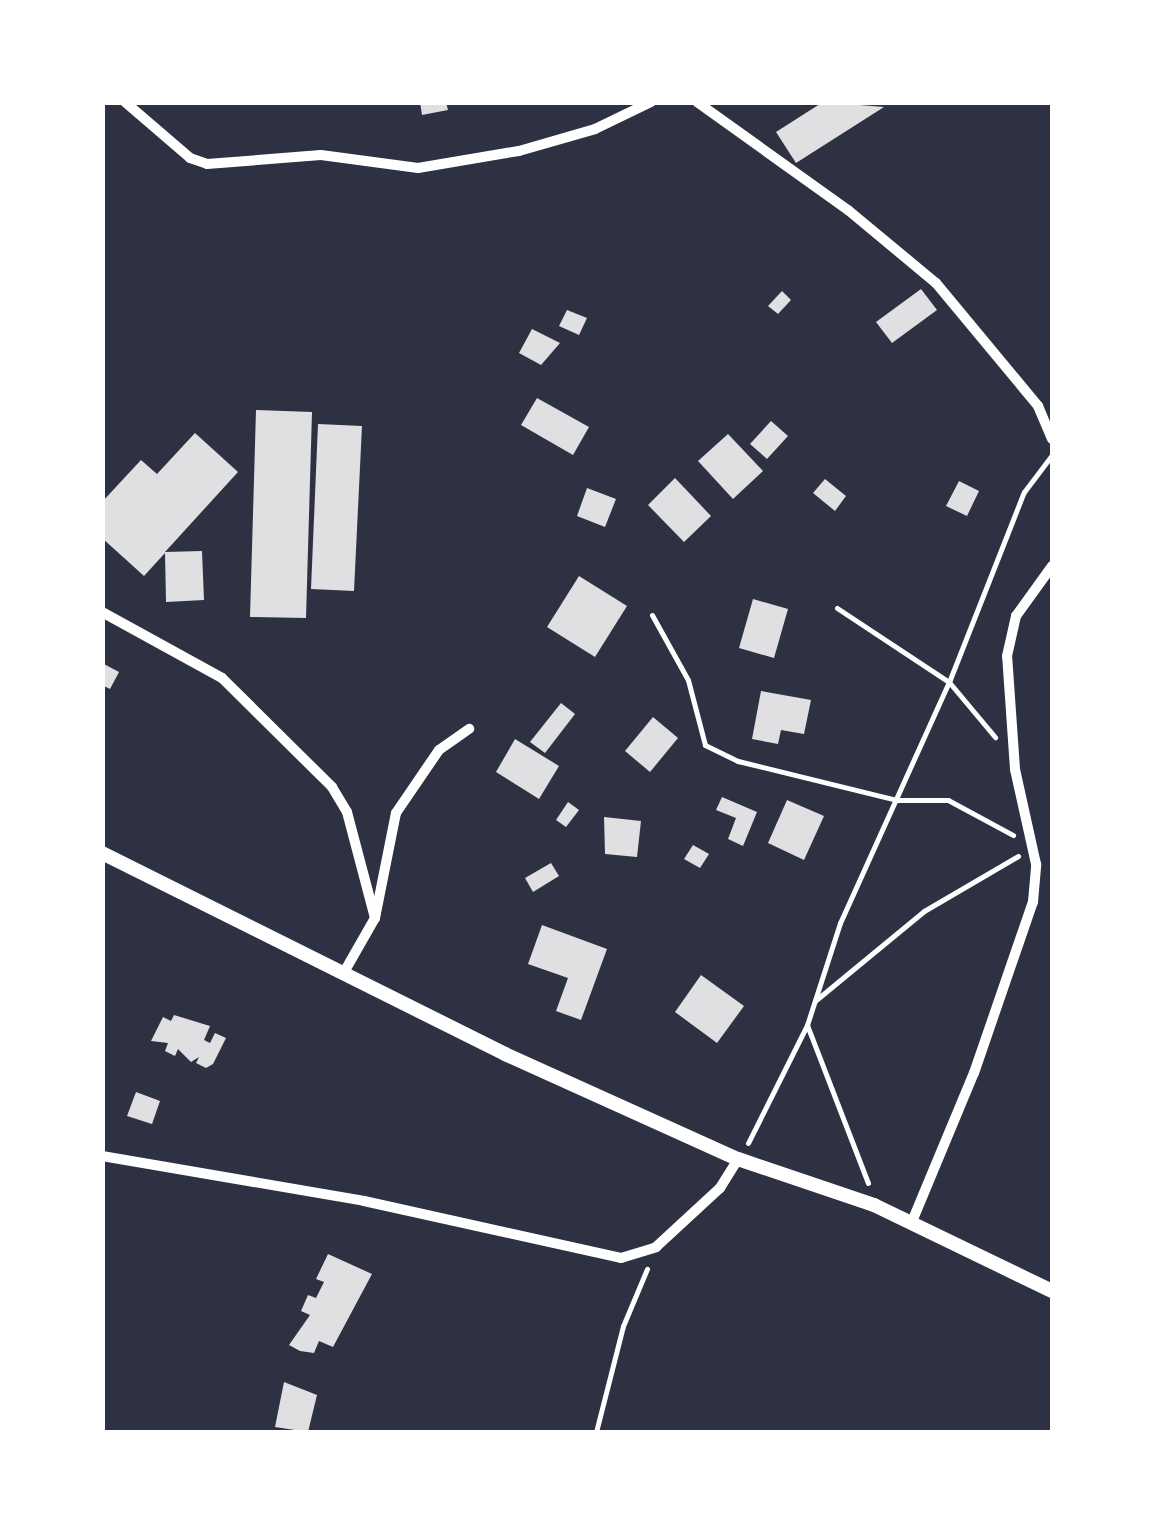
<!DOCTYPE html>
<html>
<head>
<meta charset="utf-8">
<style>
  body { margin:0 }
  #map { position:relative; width:1155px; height:1535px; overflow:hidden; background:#2d3142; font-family:"Fira Sans Condensed",sans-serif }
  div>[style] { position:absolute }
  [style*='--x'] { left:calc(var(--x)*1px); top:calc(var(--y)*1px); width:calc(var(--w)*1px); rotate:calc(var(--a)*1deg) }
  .building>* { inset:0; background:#e0e0e3 }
  .path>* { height:5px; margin:-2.5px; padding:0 2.5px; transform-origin:2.5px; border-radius:2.5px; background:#fff }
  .minor>* { height:10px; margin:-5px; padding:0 5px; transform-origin:5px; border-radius:5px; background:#fff }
  .tertiary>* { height:14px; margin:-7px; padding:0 7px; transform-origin:7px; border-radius:7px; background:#fff }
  span { translate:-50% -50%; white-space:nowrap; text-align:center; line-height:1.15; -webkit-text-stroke:9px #fff; paint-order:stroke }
  .frame { position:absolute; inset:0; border:105px solid #fff; pointer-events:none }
</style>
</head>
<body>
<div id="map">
  <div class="building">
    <i style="clip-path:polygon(420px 102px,446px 102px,448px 110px,422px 115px)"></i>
    <i style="clip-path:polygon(823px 102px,884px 107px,796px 163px,776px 132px)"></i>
    <i style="clip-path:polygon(921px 289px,937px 310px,892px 343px,876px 322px)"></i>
    <i style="clip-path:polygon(782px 291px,791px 300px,778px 314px,768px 306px)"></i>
    <i style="clip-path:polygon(567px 310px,587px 318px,579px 335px,559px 326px)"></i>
    <i style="clip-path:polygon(532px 329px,560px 343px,541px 365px,519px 353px)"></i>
    <i style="clip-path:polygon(537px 398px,589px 427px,573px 455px,521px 425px)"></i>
    <i style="clip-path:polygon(256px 410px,312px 412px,306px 618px,250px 617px)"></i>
    <i style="clip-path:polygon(771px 421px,788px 436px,767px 459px,750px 444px)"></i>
    <i style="clip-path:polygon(318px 424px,362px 426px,354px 591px,311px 589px)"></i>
    <i style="clip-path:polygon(195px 433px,238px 472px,165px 552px,202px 551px,204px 600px,166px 602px,165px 553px,144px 576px,102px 538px,102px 502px,141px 460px,157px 474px)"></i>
    <i style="clip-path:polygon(728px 434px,763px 471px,733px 499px,698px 461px)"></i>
    <i style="clip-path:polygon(675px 478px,711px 516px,684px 542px,648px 505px)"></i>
    <i style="clip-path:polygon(825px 479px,846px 496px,835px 511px,813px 493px)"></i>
    <i style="clip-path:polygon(959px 481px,979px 491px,967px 516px,946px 506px)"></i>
    <i style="clip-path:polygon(587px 488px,616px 499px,605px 527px,577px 516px)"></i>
    <i style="clip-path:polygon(579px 576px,627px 606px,595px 657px,547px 627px)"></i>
    <i style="clip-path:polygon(753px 599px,788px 609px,774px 658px,739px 648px)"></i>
    <i style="clip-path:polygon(102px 663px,119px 672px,110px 689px,102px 685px)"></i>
    <i style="clip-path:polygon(761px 691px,811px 700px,804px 734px,781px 730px,778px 744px,752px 739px)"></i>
    <i style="clip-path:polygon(561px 703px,575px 714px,545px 753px,530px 742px)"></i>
    <i style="clip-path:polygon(653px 717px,678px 738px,650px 772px,625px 751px)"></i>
    <i style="clip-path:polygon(515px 739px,559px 766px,539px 799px,496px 772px)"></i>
    <i style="clip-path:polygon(722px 797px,757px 812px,743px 846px,728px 839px,736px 818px,716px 810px)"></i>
    <i style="clip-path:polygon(787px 800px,824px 816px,804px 860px,768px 843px)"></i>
    <i style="clip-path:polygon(568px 802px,579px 810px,566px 827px,556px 820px)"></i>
    <i style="clip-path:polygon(604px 817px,641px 821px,637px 857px,605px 854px)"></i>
    <i style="clip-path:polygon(693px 845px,709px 854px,700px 868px,684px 859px)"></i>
    <i style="clip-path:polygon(551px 863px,559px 876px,533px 892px,525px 878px)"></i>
    <i style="clip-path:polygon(542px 925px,607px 949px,581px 1020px,556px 1011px,568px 978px,528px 964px)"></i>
    <i style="clip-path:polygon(701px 975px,744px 1006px,717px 1043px,675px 1012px)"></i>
    <i style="clip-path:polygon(174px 1015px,210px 1026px,204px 1040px,210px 1043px,215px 1033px,226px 1038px,213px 1064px,206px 1068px,196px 1063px,199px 1057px,191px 1062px,178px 1049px,175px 1056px,165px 1051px,168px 1043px,151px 1041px,163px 1017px,171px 1021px)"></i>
    <i style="clip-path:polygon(136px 1092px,160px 1101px,152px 1124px,127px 1116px)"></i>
    <i style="clip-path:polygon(328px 1254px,372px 1274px,333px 1347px,319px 1341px,314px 1353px,300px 1351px,289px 1345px,310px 1315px,301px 1311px,308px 1295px,316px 1298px,324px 1282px,316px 1279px)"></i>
    <i style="clip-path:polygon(284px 1382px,317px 1395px,308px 1432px,275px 1427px)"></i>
  </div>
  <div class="path">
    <i style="--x:837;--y:608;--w:134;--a:33.5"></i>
    <i style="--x:949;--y:682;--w:72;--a:50.1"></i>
    <i style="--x:652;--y:615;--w:74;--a:61"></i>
    <i style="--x:688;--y:680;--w:67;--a:75.3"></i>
    <i style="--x:705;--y:745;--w:37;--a:26"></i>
    <i style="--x:738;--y:761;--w:164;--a:13.8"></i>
    <i style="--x:897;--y:800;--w:51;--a:0"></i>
    <i style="--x:948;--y:800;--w:74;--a:28.3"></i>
    <i style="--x:816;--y:1000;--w:140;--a:-39.5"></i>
    <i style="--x:924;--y:911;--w:109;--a:-30.3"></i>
    <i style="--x:748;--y:1143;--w:132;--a:-63.4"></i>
    <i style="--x:868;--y:1183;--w:169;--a:-111.1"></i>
    <i style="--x:807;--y:1025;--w:107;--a:-72.1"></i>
    <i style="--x:840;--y:923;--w:265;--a:-65.7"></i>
    <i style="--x:949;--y:682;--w:204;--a:-68.5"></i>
    <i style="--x:1024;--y:492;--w:46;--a:-52.9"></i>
    <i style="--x:596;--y:1432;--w:109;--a:-75.7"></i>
    <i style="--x:623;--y:1326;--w:62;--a:-67.2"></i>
  </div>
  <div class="minor">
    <i style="--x:125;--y:102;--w:86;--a:40.7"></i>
    <i style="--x:190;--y:158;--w:18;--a:19"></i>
    <i style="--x:207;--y:164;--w:114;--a:-4.5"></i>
    <i style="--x:321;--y:155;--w:98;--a:7.6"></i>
    <i style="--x:418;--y:168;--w:102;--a:-9.6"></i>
    <i style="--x:519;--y:151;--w:79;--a:-16.1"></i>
    <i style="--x:595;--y:129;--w:62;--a:-25.7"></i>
    <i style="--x:697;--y:102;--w:186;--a:35.6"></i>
    <i style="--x:848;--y:210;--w:114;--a:39.7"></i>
    <i style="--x:936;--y:283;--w:160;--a:50.3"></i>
    <i style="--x:1038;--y:406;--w:36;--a:67"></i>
    <i style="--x:102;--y:612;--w:137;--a:28.8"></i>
    <i style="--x:222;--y:678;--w:155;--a:44.7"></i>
    <i style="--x:332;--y:787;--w:29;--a:59"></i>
    <i style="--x:347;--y:812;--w:110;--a:75.2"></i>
    <i style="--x:343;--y:974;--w:64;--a:-60.3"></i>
    <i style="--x:375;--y:918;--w:107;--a:-78.7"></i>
    <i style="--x:396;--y:813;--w:76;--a:-55.7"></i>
    <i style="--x:439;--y:750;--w:37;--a:-35"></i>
    <i style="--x:102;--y:1156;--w:266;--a:9.7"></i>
    <i style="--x:364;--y:1201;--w:263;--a:12.5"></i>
    <i style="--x:621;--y:1258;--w:37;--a:-17"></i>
    <i style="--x:656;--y:1247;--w:87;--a:-42.7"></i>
    <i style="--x:720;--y:1188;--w:34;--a:-58"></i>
    <i style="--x:911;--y:1224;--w:164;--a:-67.4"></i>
    <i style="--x:974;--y:1073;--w:181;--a:-71"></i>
    <i style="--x:1033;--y:902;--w:38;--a:-85"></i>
    <i style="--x:1036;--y:864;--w:97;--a:-102.5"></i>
    <i style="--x:1015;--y:769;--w:113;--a:-94"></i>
    <i style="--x:1007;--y:656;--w:41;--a:-77.3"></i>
    <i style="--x:1016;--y:616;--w:62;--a:-54.2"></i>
  </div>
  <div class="tertiary">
    <i style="--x:102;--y:853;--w:450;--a:26.5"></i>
    <i style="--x:505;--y:1054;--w:256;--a:24.3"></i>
    <i style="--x:738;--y:1159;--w:144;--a:18.7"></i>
    <i style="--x:874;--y:1205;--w:198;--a:25.8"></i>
  </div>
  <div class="frame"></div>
</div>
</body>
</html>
